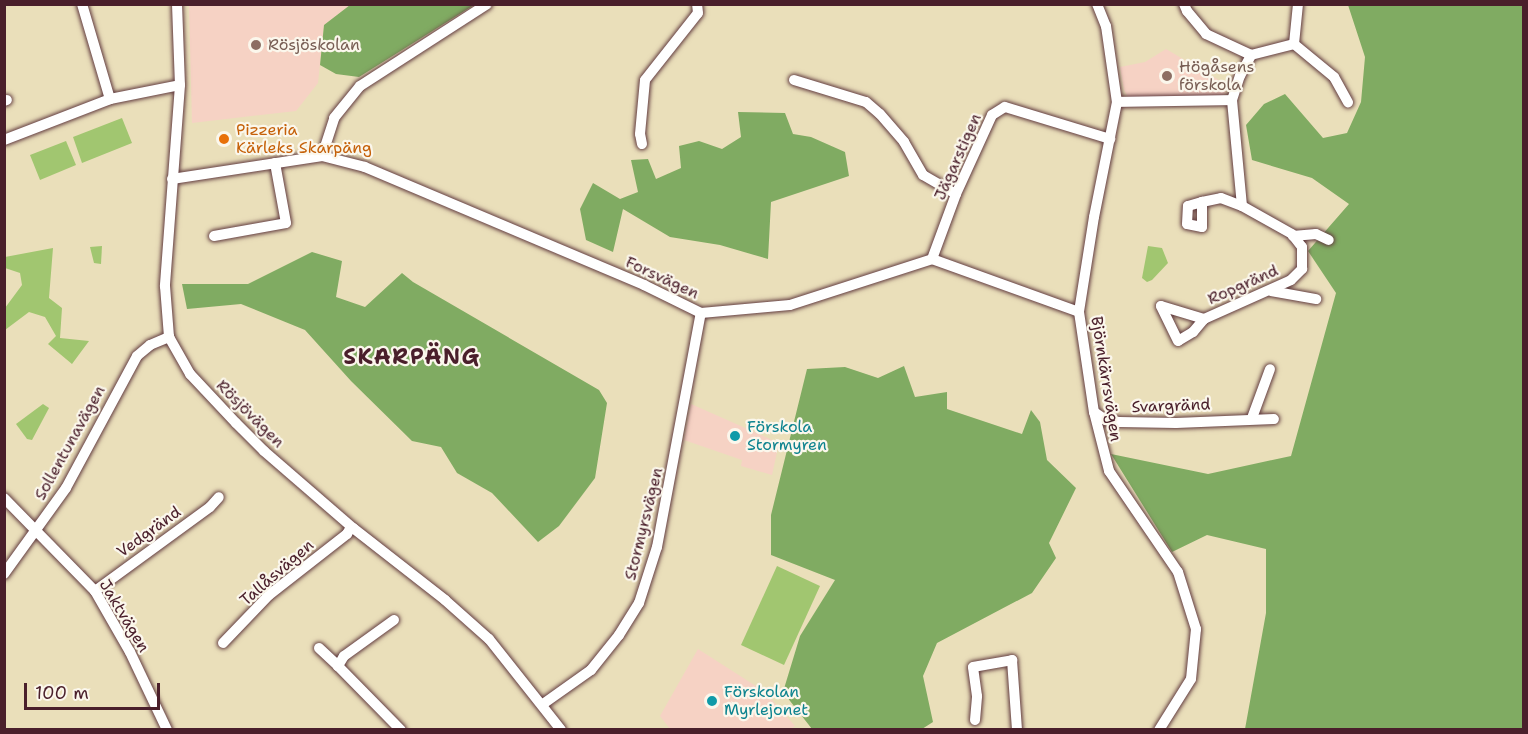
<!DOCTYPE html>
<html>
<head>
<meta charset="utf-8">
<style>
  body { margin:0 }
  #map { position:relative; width:1528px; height:734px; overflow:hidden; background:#eadfba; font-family:"Shantell Sans",sans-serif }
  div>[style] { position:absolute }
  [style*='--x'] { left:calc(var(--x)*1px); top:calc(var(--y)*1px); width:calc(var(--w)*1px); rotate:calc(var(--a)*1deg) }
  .built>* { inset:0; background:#f6d2c4 }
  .green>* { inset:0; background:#a1c670 }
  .forest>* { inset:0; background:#80ab62 }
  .roads { filter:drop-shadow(0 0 2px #623c40) drop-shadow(0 0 2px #623c40) }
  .minor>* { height:10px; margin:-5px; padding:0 5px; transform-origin:5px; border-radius:5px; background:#fff }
  .dots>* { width:16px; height:16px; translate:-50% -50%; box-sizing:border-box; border:3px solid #fbf7ec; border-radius:50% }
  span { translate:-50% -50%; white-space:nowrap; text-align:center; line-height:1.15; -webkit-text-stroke:4.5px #fbf7ec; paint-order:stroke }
  .education-label { font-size:16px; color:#785e54 }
  .left { translate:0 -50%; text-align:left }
  .food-label { font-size:16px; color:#c56008 }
  .street-label { font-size:16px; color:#4a1f2b }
  .culture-label { font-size:16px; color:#0d838f }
  .district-label { font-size:22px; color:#4a1f2b; font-weight:700; letter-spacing:1.5px }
  .frame { position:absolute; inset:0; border:6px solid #4a1f2b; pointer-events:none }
  .scale { position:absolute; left:24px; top:683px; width:136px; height:27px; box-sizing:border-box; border:3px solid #4a1f2b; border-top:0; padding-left:8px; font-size:18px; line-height:21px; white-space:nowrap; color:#4a1f2b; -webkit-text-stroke:4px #fbf7ec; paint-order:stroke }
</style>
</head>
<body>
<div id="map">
  <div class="built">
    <i style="clip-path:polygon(189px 5px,350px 5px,324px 25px,318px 83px,296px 111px,192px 123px)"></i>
    <i style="clip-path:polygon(1166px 49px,1229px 86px,1222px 97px,1128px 97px,1124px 90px,1120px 67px,1145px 62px)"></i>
    <i style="clip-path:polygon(691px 404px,779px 443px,772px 475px,741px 466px,742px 460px,684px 440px)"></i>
    <i style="clip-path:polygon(698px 649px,765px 692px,795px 726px,789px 730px,670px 729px,660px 716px)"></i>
  </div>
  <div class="green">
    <i style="clip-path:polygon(122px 118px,132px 143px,82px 163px,73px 137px)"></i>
    <i style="clip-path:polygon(66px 141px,76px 165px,40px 180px,30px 155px)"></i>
    <i style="clip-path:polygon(102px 246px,101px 264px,94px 263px,90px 247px)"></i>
    <i style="clip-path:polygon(1148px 246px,1162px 248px,1168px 263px,1152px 280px,1147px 282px,1142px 278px)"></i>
    <i style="clip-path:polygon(53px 248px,49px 298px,62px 308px,60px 338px,89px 341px,72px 364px,48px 344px,56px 336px,45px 317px,29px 312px,5px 330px,5px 308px,22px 285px,20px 273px,5px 268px,5px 257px)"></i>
    <i style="clip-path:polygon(43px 404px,49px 408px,32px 440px,27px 439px,16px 424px)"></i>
    <i style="clip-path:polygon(777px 566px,820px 586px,784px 665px,741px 645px)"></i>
  </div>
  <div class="forest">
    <i style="clip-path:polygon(350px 5px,350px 4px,474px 5px,359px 77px,336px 74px,320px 65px,324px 25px)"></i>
    <i style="clip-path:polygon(1348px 5px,1523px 5px,1523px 729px,1245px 729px,1266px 613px,1266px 549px,1207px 535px,1172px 552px,1111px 454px,1208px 474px,1291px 456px,1336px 293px,1308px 251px,1349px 204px,1312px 178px,1252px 160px,1246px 125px,1264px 104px,1285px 94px,1323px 138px,1347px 133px,1361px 102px,1365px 57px)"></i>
    <i style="clip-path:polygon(738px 112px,785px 113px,793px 134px,811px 137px,845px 152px,849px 176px,771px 202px,768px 259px,720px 245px,670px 237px,623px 209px,613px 252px,586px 240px,580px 209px,593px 183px,620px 199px,638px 192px,631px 160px,648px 159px,656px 179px,681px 168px,679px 146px,699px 141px,722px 149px,741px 137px)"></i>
    <i style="clip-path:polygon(312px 252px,342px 261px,336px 297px,365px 307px,402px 273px,413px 282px,599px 390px,607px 403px,595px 478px,559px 526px,538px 542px,492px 493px,457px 473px,441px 447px,412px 441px,351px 381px,305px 330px,241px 304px,187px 309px,182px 284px,248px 284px)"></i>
    <i style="clip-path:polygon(904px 366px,915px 397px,947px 392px,947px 409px,1022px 434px,1031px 410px,1040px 422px,1047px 460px,1076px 488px,1049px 543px,1056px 558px,1032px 593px,937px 643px,923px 676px,933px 722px,922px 729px,812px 729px,783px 692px,800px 636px,835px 580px,771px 555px,771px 515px,807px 369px,845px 367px,878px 378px)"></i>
  </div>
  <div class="roads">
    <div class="minor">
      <i style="--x:82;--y:4;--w:99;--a:73.6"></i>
      <i style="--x:177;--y:4;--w:81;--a:87.9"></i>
      <i style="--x:180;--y:85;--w:202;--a:94.3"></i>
      <i style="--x:165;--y:286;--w:51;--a:85.5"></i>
      <i style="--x:169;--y:337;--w:43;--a:60.4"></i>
      <i style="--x:190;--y:374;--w:67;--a:46.8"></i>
      <i style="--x:236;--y:423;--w:40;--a:45"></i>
      <i style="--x:264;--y:451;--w:118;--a:40.9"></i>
      <i style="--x:353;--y:528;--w:117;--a:38"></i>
      <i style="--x:445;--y:600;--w:59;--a:41.6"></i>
      <i style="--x:489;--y:639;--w:116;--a:51.6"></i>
      <i style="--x:1097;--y:4;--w:24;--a:68"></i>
      <i style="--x:1106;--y:26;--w:77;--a:81.8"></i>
      <i style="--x:1117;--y:102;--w:117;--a:101.3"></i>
      <i style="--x:1094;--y:217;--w:96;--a:99"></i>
      <i style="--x:1079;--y:312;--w:101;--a:81.5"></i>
      <i style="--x:1094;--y:412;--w:61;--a:75.7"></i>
      <i style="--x:1109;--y:471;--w:122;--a:55.7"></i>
      <i style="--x:1178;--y:572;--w:60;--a:72.5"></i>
      <i style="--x:1196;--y:629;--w:50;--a:95.7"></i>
      <i style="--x:1191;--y:679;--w:60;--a:122.1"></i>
      <i style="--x:1184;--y:4;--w:8;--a:67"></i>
      <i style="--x:1187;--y:11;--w:30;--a:50"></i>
      <i style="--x:1206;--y:34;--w:50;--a:25"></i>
      <i style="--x:1294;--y:44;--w:40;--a:-84.3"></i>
      <i style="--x:794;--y:80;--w:75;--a:17"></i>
      <i style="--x:866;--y:102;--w:18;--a:41"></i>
      <i style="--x:880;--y:114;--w:37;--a:49"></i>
      <i style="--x:904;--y:142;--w:38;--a:60"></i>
      <i style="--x:923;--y:175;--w:38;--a:30"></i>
      <i style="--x:4;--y:101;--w:3;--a:-18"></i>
      <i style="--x:1117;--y:102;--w:115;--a:-1"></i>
      <i style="--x:4;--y:140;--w:114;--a:-21.1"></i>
      <i style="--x:110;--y:99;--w:71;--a:-11.3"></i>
      <i style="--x:642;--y:144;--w:10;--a:-101"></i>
      <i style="--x:640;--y:134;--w:54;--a:-84.7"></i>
      <i style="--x:645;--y:80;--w:85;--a:-51.7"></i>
      <i style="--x:698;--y:13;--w:9;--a:-96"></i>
      <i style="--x:322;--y:156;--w:40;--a:-72"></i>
      <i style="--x:334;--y:118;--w:41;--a:-50.9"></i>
      <i style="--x:360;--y:86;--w:151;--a:-32.8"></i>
      <i style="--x:172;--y:179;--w:152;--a:-8.7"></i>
      <i style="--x:322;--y:156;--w:44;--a:14.3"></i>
      <i style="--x:365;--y:167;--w:303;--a:22.9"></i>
      <i style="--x:644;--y:285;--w:64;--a:26.2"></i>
      <i style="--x:701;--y:313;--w:89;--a:-5.1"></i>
      <i style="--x:790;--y:305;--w:149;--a:-17.9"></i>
      <i style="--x:932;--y:259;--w:156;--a:19.8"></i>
      <i style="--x:1202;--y:202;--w:25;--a:90"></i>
      <i style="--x:1202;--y:227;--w:15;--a:-169"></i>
      <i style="--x:1187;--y:224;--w:18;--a:-87"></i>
      <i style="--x:1188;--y:206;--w:15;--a:-16"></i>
      <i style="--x:1202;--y:202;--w:19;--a:-12"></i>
      <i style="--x:1221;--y:198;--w:22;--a:21"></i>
      <i style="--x:214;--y:236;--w:73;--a:-10.2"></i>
      <i style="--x:286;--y:223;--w:61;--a:-100.4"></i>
      <i style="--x:1293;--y:236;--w:23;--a:-5"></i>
      <i style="--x:1316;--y:234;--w:14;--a:25"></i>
      <i style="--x:932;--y:259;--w:69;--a:-69.7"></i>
      <i style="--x:956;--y:194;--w:87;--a:-65.5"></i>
      <i style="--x:992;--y:115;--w:15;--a:-32"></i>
      <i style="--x:1005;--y:107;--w:110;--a:16.9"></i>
      <i style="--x:1271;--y:291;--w:46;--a:10.1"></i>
      <i style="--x:1204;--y:319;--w:17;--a:130"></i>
      <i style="--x:1193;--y:332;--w:17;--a:149"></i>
      <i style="--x:1178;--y:341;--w:39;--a:-116"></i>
      <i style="--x:1161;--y:306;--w:45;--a:16.8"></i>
      <i style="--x:1204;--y:319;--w:95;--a:-24.1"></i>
      <i style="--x:1291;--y:280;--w:16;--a:-45"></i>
      <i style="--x:1302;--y:269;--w:22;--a:-90"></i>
      <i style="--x:1302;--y:247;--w:16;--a:-128"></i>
      <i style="--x:1292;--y:234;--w:57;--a:-150.8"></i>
      <i style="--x:1242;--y:206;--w:106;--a:-95.4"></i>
      <i style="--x:1232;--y:100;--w:25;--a:-72"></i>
      <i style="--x:1240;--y:76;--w:24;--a:-62"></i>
      <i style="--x:1251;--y:55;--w:44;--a:-14.3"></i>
      <i style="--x:1294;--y:44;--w:52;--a:39.5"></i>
      <i style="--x:1334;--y:77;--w:29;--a:61"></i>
      <i style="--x:1094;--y:412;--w:14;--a:34"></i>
      <i style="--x:1106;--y:420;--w:13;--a:9"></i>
      <i style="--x:1119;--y:422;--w:57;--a:1"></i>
      <i style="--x:1176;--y:423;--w:98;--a:-2.3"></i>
      <i style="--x:1252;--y:418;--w:52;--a:-69.8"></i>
      <i style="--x:4;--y:498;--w:130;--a:45.6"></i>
      <i style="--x:95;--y:591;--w:70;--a:60.2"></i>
      <i style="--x:130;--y:652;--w:86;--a:64.6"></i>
      <i style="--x:4;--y:574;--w:106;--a:-54.2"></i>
      <i style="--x:66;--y:488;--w:150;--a:-61.7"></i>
      <i style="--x:137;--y:356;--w:17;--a:-40"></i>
      <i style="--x:150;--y:345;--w:21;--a:-23"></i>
      <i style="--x:95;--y:591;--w:142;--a:-36.1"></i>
      <i style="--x:210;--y:507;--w:13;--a:-48"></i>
      <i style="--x:394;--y:620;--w:62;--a:144.2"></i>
      <i style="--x:344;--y:656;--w:12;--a:121"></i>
      <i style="--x:338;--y:666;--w:90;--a:45.5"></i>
      <i style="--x:223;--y:643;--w:66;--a:-46.2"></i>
      <i style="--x:269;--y:595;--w:99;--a:-38"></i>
      <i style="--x:347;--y:534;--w:8;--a:-60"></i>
      <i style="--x:319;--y:648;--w:26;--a:43"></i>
      <i style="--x:543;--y:704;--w:59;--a:-35.3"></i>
      <i style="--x:591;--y:670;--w:45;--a:-51.3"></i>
      <i style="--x:619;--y:635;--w:38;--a:-58"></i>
      <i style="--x:639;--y:603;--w:59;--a:-72.2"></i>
      <i style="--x:657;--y:547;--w:238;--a:-79.4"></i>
      <i style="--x:975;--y:720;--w:24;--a:-85"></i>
      <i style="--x:977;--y:696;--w:29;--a:-98"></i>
      <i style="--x:973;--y:667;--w:40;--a:-10"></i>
      <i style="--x:1012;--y:660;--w:70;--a:85.9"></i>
    </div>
  </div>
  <div class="dots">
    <i style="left:256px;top:45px;background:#8d6e63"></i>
    <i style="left:1167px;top:76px;background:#8d6e63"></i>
    <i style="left:224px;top:139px;background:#e8710a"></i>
    <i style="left:735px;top:436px;background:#0f9aa8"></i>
    <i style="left:712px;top:701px;background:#0f9aa8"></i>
  </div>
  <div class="education-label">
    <span class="left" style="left:268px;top:45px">Rösjöskolan</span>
    <span class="left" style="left:1179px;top:76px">Högåsens<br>förskola</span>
  </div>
  <div class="food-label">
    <span class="left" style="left:236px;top:139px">Pizzeria<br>Kärleks Skarpäng</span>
  </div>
  <div class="street-label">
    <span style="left:958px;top:157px;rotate:-66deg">Jägarstigen</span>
    <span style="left:662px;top:278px;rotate:25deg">Forsvägen</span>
    <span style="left:1243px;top:285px;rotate:-24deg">Ropgränd</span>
    <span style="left:1106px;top:379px;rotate:81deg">Björnkärrsvägen</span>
    <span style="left:1171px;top:406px;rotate:-2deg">Svargränd</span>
    <span style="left:250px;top:414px;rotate:45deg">Rösjövägen</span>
    <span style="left:70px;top:443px;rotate:-61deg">Sollentunavägen</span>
    <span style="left:644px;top:524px;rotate:-76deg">Stormyrsvägen</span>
    <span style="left:149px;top:532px;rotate:-36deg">Vedgränd</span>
    <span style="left:277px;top:573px;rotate:-41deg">Tallåsvägen</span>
    <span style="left:124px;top:616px;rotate:59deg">Jaktvägen</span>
  </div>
  <div class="culture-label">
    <span class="left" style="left:747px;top:436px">Förskola<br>Stormyren</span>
    <span class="left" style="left:724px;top:701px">Förskolan<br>Myrlejonet</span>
  </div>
  <div class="district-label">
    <span style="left:412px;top:357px">SKARPÄNG</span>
  </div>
  <div class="frame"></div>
  <div class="scale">100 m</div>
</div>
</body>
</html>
